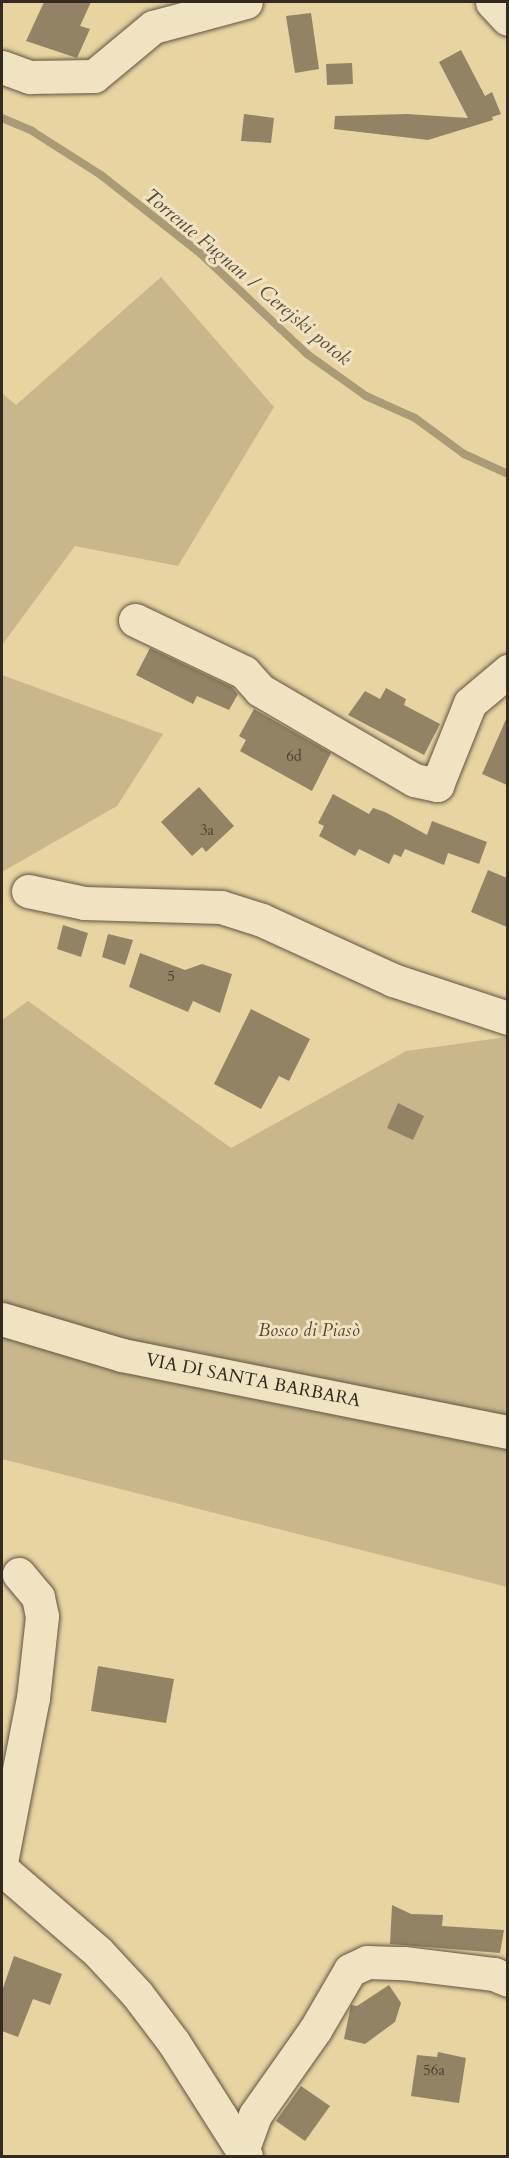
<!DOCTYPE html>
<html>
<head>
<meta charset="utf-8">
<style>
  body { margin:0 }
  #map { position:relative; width:509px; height:2158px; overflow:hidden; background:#e8d4a1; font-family:Cardo,serif }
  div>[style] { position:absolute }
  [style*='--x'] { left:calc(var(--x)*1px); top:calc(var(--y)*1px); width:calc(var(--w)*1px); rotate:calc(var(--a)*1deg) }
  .green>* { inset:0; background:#c9b78b }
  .stream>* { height:8px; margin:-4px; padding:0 4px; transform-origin:4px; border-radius:4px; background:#aa9b76 }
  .building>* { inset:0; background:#918364 }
  .roads { filter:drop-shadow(0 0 2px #605542) drop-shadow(0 0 2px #605542) }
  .minor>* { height:33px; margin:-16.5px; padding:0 16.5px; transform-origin:16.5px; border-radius:16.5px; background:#f0e3c2 }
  span { translate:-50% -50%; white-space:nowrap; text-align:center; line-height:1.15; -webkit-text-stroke:6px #f0e3c2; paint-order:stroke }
  .number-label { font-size:15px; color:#4a4132 }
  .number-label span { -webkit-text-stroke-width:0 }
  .park-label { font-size:18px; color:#514737; font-style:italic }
  .street-label { font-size:18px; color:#332b22 }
  .water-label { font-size:20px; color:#574d3b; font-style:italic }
  .frame { position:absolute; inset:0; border:3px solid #332b22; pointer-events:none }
</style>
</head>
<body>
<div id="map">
  <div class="green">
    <i style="clip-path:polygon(161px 277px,274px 407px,178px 566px,75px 546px,2px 645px,2px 393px,16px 405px)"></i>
    <i style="clip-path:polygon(2px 675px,163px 734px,117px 806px,2px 872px)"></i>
    <i style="clip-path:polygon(28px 1001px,231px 1148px,406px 1051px,507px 1037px,507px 1587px,2px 1459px,2px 1020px)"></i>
  </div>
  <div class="stream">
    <i style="--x:2;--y:118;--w:33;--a:23"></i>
    <i style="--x:32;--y:131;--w:82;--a:32.5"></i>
    <i style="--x:101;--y:175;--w:127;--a:38.3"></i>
    <i style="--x:201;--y:254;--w:146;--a:43.3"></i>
    <i style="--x:307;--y:354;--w:72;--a:35.4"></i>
    <i style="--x:366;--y:396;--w:54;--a:24.2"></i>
    <i style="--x:415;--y:418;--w:61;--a:36.3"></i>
    <i style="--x:464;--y:454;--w:48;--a:24.4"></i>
  </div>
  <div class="building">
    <i style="clip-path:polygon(44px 2px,91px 2px,80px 26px,90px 29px,77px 58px,26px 41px)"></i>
    <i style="clip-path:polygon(311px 13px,319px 69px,295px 73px,286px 16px)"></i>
    <i style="clip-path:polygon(461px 50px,485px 96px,492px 92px,501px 114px,492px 117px,493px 120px,428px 140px,334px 129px,335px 116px,407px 114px,468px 118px,439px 62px)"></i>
    <i style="clip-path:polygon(352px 63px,353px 84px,327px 85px,326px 64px)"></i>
    <i style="clip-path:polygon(244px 114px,274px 118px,271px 143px,241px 141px)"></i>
    <i style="clip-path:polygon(150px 648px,232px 687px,238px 694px,229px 710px,197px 696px,193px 704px,136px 675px)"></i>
    <i style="clip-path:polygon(386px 688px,406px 699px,404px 705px,440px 724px,424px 755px,348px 715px,365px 691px,380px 699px)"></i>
    <i style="clip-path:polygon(254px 709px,331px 753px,312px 791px,240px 751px,246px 740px,239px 736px)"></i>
    <i style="clip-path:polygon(507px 717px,507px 785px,482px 774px)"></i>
    <i style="clip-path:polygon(199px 787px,234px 826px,206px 852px,202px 847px,192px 856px,161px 822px)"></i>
    <i style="clip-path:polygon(333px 794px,369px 814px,373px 808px,385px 812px,427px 835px,432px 821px,487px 842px,479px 864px,448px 853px,444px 865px,405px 849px,401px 857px,394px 854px,389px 864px,359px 849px,355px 856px,319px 836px,324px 826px,318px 823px)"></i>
    <i style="clip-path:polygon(488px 870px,507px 878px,507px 927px,471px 912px)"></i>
    <i style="clip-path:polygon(63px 925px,88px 933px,81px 957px,57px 949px)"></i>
    <i style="clip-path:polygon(108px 934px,133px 940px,125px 965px,102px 957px)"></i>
    <i style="clip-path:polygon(140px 953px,185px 970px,202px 964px,232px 974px,220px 1013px,193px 1001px,188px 1012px,129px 987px)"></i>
    <i style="clip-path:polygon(251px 1009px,310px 1039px,289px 1081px,279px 1076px,261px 1109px,214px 1084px)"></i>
    <i style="clip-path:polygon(398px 1103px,424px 1116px,413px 1140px,387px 1128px)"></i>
    <i style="clip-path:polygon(98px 1666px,174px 1679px,166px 1723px,91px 1711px)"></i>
    <i style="clip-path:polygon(392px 1905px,411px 1914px,443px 1915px,442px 1926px,504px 1930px,500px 1953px,390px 1944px)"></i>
    <i style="clip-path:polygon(14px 1956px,62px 1974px,50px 2005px,33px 1999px,18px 2037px,2px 2031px,2px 1991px)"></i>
    <i style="clip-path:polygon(389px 1985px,401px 2003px,395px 2022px,365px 2044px,344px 2039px,351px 2005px,357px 2006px)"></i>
    <i style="clip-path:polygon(438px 2052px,466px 2058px,459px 2103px,411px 2096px,417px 2055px,437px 2057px)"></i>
    <i style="clip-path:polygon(301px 2086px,330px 2106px,305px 2141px,276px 2121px)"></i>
  </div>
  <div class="roads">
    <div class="minor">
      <i style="--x:492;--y:2;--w:23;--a:47"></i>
      <i style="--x:2;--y:67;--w:30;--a:20"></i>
      <i style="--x:30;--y:77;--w:64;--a:-0.9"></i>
      <i style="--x:94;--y:76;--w:77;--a:-39.7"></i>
      <i style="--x:153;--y:27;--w:96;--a:-15"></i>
      <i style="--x:135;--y:620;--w:121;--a:25.5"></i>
      <i style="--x:244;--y:672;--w:24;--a:48"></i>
      <i style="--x:260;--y:690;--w:178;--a:30.3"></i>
      <i style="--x:414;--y:780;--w:24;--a:12"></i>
      <i style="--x:437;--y:785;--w:88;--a:-68.1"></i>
      <i style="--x:470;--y:703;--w:50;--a:-40.1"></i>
      <i style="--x:28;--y:891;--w:57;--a:12.1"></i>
      <i style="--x:84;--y:903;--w:137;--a:1.7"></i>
      <i style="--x:221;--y:907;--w:43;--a:17.6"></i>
      <i style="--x:262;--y:920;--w:144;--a:24.6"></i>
      <i style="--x:393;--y:980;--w:121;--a:18.3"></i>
      <i style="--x:2;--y:1319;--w:125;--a:16.7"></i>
      <i style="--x:122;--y:1355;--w:394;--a:11.3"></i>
      <i style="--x:2;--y:1857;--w:162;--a:-79"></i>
      <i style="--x:33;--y:1698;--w:82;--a:-83.7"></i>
      <i style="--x:42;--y:1616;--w:19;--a:-102"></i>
      <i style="--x:38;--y:1597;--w:30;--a:-130"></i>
      <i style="--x:2;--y:1869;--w:127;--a:40.8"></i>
      <i style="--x:98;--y:1952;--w:57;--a:47.1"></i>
      <i style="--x:137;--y:1994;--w:61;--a:52.9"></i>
      <i style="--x:174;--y:2043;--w:134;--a:57.5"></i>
      <i style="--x:242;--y:2151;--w:38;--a:-70"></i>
      <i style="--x:255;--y:2115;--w:104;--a:-54.8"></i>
      <i style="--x:315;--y:2030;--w:69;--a:-59.7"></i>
      <i style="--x:350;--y:1970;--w:19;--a:-25"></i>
      <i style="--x:367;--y:1962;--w:37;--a:2"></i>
      <i style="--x:404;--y:1963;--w:91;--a:7"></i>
      <i style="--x:494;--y:1974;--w:15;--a:23"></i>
    </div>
  </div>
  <div class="number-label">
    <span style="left:294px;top:757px">6d</span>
    <span style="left:207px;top:831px">3a</span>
    <span style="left:171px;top:977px">5</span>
    <span style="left:434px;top:2071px">56a</span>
  </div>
  <div class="park-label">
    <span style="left:309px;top:1331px">Bosco di Piasò</span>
  </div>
  <div class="street-label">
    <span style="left:253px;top:1381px;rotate:11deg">VIA DI SANTA BARBARA</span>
  </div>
  <div class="water-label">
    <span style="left:248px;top:277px;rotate:40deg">Torrente Fugnan / Cerejski potok</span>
  </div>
  <div class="frame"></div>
</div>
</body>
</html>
